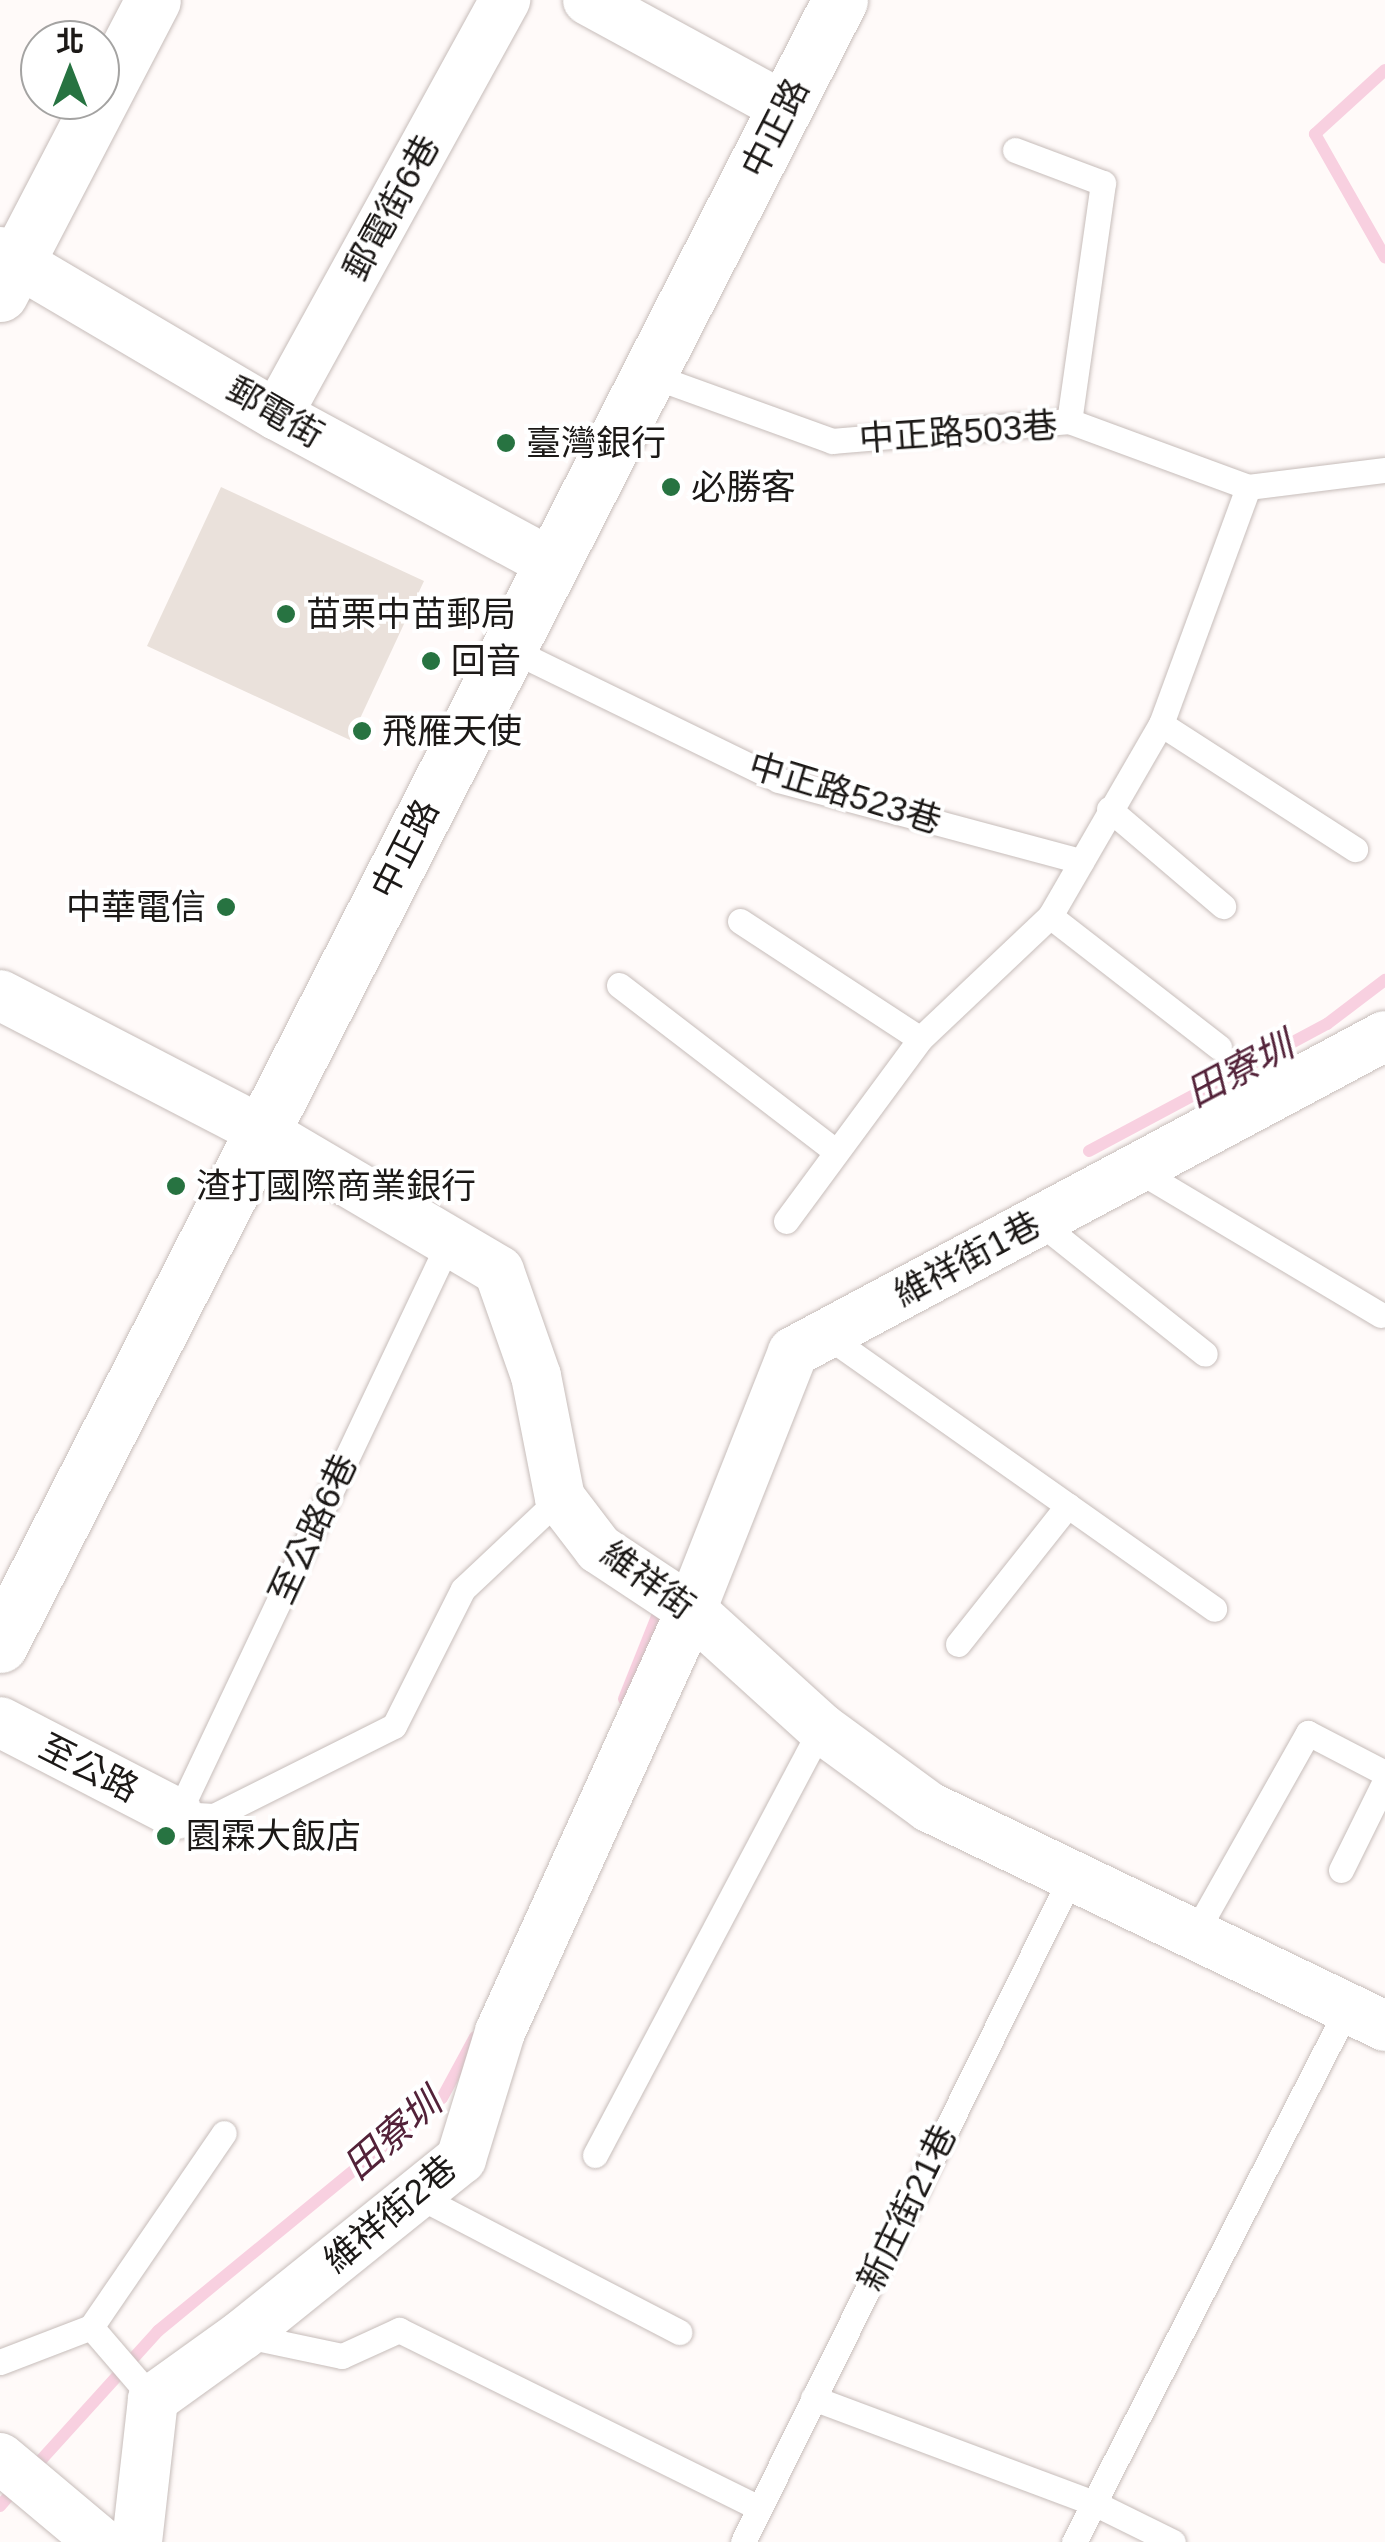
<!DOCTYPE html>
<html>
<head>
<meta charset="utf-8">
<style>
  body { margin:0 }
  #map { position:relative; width:1385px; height:2542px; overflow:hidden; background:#fffaf9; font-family:Arial,"Noto Sans TC",sans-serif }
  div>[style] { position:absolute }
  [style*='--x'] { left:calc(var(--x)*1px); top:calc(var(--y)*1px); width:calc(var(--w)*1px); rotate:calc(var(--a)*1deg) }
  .stream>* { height:12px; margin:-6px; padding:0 6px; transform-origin:6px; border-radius:6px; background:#f8d0e0 }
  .building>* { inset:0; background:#eae1db }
  .roads { filter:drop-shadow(0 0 2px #c7bdba) drop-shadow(0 0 2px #c7bdba) }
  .service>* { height:25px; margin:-12.5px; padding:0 12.5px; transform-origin:12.5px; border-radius:12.5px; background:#fff }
  .minor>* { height:50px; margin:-25px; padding:0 25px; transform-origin:25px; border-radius:25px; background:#fff }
  .tertiary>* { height:55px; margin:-27.5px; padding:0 27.5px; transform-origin:27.5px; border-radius:27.5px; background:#fff }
  .dots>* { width:28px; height:28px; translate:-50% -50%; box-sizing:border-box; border:5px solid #fff; border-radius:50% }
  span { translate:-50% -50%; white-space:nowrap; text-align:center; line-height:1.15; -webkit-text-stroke:8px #fff; paint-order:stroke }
  .street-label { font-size:35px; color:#1c1917 }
  .poi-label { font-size:35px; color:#1c1917 }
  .left { translate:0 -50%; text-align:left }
  .right { translate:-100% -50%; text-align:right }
  .water-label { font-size:38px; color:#532239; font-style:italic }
  .north { position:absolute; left:20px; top:20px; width:100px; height:100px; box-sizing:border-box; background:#fff; border:2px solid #a4a3a2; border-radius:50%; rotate:0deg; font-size:28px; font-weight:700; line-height:40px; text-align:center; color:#1c1917 }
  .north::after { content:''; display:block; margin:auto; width:35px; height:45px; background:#277341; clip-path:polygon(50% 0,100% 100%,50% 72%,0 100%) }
</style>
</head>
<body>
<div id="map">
  <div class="stream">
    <i style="--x:1385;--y:70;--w:95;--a:137.6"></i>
    <i style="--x:1315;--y:134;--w:142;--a:60.4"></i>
    <i style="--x:1089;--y:1151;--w:270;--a:-28.1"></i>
    <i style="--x:1327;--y:1024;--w:73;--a:-37.2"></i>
    <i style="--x:624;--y:1699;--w:102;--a:-68.2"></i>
    <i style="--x:32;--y:2470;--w:188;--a:-47.8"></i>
    <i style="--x:158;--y:2331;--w:367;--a:-39.4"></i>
    <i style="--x:442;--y:2098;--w:69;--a:-61.6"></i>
    <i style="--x:0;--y:2506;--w:28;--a:-49"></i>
  </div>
  <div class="building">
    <i style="clip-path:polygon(221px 487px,424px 581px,350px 740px,147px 646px)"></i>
  </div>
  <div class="roads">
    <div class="service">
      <i style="--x:1015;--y:150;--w:94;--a:20.6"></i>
      <i style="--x:1103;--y:183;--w:240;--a:98.1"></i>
      <i style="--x:650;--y:375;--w:194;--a:19.9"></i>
      <i style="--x:832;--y:441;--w:238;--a:-4.8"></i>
      <i style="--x:1069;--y:421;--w:191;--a:20.2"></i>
      <i style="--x:1248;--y:487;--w:138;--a:-7.1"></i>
      <i style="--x:510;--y:649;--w:298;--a:26"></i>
      <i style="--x:778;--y:780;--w:314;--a:15"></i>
      <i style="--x:1161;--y:724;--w:231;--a:32.8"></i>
      <i style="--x:1109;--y:809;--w:150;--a:40.4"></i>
      <i style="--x:1050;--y:916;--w:214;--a:37.8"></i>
      <i style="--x:740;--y:921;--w:215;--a:33.2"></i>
      <i style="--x:619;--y:985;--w:272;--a:37.5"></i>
      <i style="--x:1136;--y:1169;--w:285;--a:30.8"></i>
      <i style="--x:786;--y:1221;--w:226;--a:-53.6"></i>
      <i style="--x:920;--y:1039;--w:179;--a:-43.4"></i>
      <i style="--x:1050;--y:916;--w:222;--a:-60"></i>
      <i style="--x:1161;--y:724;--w:252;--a:-69.8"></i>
      <i style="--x:1038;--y:1221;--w:213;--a:38.5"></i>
      <i style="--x:448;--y:1244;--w:631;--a:115.35"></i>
      <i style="--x:178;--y:1814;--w:36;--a:3"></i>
      <i style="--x:214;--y:1816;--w:201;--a:-26.6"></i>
      <i style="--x:394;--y:1726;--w:153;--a:-63.3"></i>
      <i style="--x:463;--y:1589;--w:133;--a:-43.2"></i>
      <i style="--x:826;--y:1335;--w:475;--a:35.2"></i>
      <i style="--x:958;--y:1644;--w:177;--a:-51.6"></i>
      <i style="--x:1341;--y:1870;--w:99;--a:-63.7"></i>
      <i style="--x:1194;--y:1935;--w:232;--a:-60.6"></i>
      <i style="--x:1308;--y:1733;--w:87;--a:27.5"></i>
      <i style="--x:595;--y:2155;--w:483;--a:-62.1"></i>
      <i style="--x:416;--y:2195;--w:297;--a:27.5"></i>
      <i style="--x:91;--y:2327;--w:95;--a:49.3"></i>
      <i style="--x:242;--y:2335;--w:102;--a:11.9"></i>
      <i style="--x:342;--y:2356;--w:63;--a:-24.5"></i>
      <i style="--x:399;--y:2330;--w:402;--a:26.3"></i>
      <i style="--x:0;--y:2362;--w:97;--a:-21"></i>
      <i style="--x:91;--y:2327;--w:235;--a:-55.6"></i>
      <i style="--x:813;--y:2398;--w:300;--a:20.5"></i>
      <i style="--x:1094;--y:2503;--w:88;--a:26.3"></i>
      <i style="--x:743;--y:2542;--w:744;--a:-63.75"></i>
      <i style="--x:1074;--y:2542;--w:599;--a:-62.88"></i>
    </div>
    <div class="minor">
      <i style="--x:588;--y:0;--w:226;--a:28.6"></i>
      <i style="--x:0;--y:252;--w:321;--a:30.5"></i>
      <i style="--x:277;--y:415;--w:315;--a:28.4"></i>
      <i style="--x:277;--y:415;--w:474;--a:-61.2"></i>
      <i style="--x:0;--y:995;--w:293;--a:27.4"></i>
      <i style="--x:260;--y:1130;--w:277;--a:30.5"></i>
      <i style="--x:499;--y:1271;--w:111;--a:70.6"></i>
      <i style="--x:536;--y:1376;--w:124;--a:78.9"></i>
      <i style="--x:560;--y:1498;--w:64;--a:52.6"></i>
      <i style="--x:599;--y:1549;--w:110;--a:33.5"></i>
      <i style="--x:691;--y:1610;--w:176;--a:42.2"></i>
      <i style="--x:821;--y:1728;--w:134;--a:36.2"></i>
      <i style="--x:929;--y:1807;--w:506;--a:25.65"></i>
      <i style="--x:0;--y:1722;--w:200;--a:27.3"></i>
      <i style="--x:0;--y:2458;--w:131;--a:40"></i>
      <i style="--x:137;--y:2542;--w:144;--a:-83.6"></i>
      <i style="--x:153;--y:2399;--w:110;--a:-35.7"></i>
      <i style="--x:242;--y:2335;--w:281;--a:-38.8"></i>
      <i style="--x:461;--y:2159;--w:133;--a:-72.9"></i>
      <i style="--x:500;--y:2032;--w:463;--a:-65.6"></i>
      <i style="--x:691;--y:1610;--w:277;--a:-68.4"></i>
      <i style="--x:793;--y:1352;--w:671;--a:-28.09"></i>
    </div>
    <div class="tertiary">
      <i style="--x:0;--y:294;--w:331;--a:-62.5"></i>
      <i style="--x:0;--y:1645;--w:1847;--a:-62.95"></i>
    </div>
  </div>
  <div class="dots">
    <i style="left:506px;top:443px;background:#277341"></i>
    <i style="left:671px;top:487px;background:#277341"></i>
    <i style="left:286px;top:614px;background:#277341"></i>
    <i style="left:431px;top:661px;background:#277341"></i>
    <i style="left:362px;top:731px;background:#277341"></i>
    <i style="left:226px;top:907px;background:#277341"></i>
    <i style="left:176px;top:1186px;background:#277341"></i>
    <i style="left:166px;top:1836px;background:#277341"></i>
  </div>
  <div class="street-label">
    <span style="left:775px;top:128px;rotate:-63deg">中正路</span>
    <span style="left:391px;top:208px;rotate:-61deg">郵電街6巷</span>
    <span style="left:275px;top:412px;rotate:30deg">郵電街</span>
    <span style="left:958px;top:432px;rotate:-4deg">中正路503巷</span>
    <span style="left:845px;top:793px;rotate:17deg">中正路523巷</span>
    <span style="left:405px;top:849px;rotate:-63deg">中正路</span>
    <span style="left:967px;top:1259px;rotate:-28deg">維祥街1巷</span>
    <span style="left:313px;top:1529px;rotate:-65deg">至公路6巷</span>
    <span style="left:648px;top:1580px;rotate:36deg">維祥街</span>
    <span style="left:89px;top:1768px;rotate:27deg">至公路</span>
    <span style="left:907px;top:2208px;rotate:-64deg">新庄街21巷</span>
    <span style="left:390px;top:2214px;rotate:-40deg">維祥街2巷</span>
  </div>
  <div class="poi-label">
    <span class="left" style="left:526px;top:443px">臺灣銀行</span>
    <span class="left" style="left:691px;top:487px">必勝客</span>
    <span class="left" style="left:306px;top:614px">苗栗中苗郵局</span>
    <span class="left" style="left:451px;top:661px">回音</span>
    <span class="left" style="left:382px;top:731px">飛雁天使</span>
    <span class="right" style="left:206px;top:907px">中華電信</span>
    <span class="left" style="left:196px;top:1186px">渣打國際商業銀行</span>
    <span class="left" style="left:186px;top:1836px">園霖大飯店</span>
  </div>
  <div class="water-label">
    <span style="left:1240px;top:1070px;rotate:-28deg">田寮圳</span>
    <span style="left:393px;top:2135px;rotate:-41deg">田寮圳</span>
  </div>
  <div class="north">北</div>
</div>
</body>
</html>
